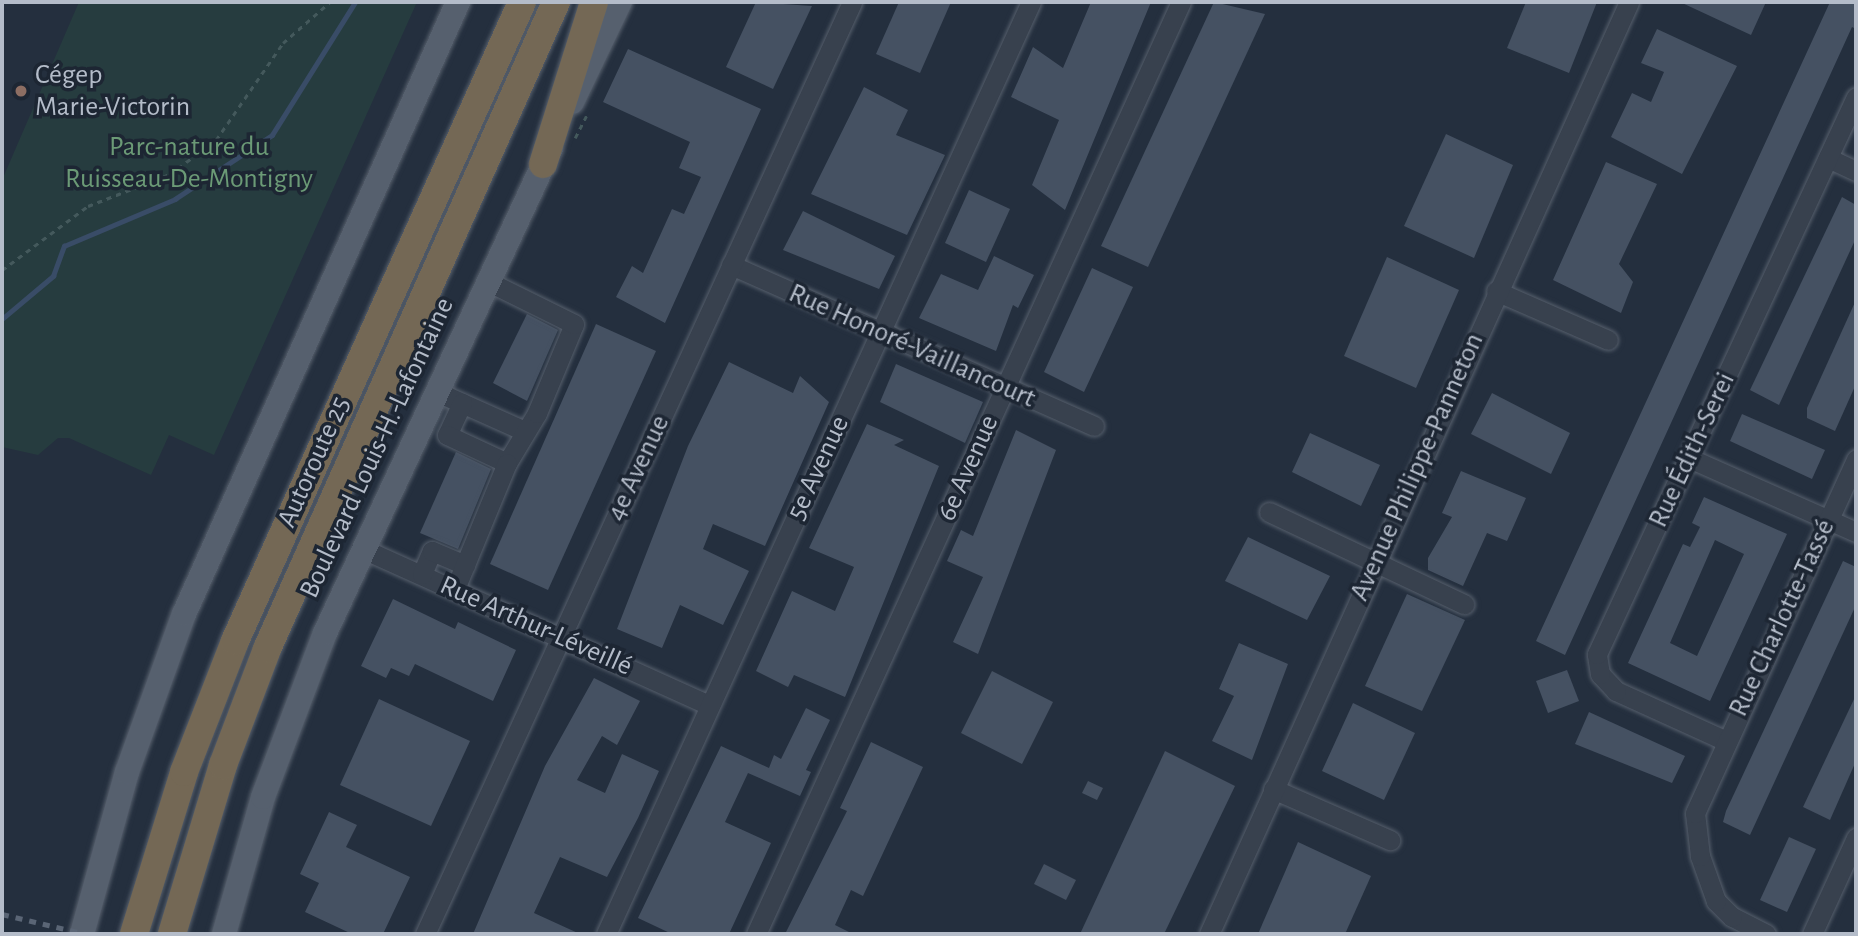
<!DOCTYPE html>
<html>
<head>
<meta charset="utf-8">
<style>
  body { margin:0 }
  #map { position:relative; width:1858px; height:936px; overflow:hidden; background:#242f3e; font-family:"Alegreya Sans",sans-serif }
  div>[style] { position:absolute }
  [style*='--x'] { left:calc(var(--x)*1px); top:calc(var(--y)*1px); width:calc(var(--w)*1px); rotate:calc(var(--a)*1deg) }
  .green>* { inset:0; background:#263c3f }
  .stream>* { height:4.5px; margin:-2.25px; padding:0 2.25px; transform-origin:2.25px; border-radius:2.25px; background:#394c67 }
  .building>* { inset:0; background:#455162 }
  .path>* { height:2.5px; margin-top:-1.25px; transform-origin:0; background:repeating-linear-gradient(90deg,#44595c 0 5px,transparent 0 10px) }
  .roads { filter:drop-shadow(0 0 2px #565f6c) drop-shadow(0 0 2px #565f6c) }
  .minor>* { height:19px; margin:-9.5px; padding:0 9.5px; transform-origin:9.5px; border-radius:9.5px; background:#38414e }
  .major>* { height:24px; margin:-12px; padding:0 12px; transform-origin:12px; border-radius:12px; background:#56606e }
  .highway>* { height:28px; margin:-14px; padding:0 14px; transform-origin:14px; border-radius:14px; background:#746855 }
  .rail>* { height:4.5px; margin-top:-2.25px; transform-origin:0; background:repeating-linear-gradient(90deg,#5a6575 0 7px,transparent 0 14px) }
  .dots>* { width:19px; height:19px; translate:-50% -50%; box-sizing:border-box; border:4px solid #1d2633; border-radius:50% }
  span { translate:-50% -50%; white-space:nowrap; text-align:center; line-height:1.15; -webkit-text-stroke:7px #1d2633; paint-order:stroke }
  .poi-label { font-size:28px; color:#b4bcc9 }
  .left { translate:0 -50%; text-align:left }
  .park-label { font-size:28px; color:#6b9a76 }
  .street-label { font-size:28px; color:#b4bcc9 }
  .frame { position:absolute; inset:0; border:4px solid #b4bcc9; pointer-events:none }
</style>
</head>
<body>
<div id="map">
  <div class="green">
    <i style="clip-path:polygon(79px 2px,417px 2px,214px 455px,169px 435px,151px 475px,69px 438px,58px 438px,38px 455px,2px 447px,2px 180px)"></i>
  </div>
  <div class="stream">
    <i style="--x:2;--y:319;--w:67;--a:-40.1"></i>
    <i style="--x:53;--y:276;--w:32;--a:-70"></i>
    <i style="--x:64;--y:246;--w:121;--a:-22.9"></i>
    <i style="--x:175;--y:199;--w:116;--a:-33.4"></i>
    <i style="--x:272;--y:135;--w:157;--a:-58"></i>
  </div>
  <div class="building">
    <i style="clip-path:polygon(756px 2px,812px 6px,773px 89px,726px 67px)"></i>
    <i style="clip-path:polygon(899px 2px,951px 2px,920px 73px,876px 54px)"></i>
    <i style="clip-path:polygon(1091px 2px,1151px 2px,1065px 210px,1032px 185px,1059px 120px,1011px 97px,1033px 47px,1063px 68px)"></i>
    <i style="clip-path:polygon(1214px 2px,1265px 14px,1148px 267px,1101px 246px)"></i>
    <i style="clip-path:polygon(1526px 2px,1597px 2px,1569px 73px,1507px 48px)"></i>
    <i style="clip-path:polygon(1680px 2px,1766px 2px,1751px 35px)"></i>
    <i style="clip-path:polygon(1830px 2px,1856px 2px,1856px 29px,1852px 27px,1565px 655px,1536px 641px)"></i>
    <i style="clip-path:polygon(1657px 29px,1737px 66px,1682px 174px,1611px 137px,1632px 93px,1651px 102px,1664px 72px,1641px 63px)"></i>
    <i style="clip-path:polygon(628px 49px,761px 109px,665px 323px,616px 297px,632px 266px,643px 273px,672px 209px,684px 214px,701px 177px,679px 168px,690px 142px,603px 102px)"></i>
    <i style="clip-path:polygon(864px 87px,908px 110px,896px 135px,945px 155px,907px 235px,811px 194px)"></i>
    <i style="clip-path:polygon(1446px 134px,1513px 165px,1474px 258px,1404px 226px)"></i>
    <i style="clip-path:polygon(1606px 162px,1657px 184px,1619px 264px,1633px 282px,1621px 313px,1553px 280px)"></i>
    <i style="clip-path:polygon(969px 190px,1010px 209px,986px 262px,945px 243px)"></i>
    <i style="clip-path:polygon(1842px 197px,1856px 205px,1856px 238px,1779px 405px,1750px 390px)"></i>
    <i style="clip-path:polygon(803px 211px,895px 256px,879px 289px,783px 250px)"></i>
    <i style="clip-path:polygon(994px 256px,1034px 275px,1018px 308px,1013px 305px,996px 351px,919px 318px,941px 274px,978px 290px)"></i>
    <i style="clip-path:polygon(1387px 257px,1459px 290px,1416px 388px,1344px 356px)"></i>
    <i style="clip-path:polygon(1092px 268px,1133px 287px,1084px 392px,1044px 372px)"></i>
    <i style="clip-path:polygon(1856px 300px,1856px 384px,1835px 431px,1807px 418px,1807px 408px)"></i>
    <i style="clip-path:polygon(527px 314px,558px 330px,527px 401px,493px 383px)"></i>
    <i style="clip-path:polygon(596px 324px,656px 351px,548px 590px,490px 564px)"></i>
    <i style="clip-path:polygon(729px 362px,793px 393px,800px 376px,829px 402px,765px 546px,713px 524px,703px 549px,749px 571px,723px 625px,680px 605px,662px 648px,617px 629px,688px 446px)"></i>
    <i style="clip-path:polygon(896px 364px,983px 402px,965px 443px,880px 402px)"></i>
    <i style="clip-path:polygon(1492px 393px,1570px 433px,1551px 474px,1471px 434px)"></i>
    <i style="clip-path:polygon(1742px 414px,1825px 450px,1812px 479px,1730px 441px)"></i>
    <i style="clip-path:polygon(867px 424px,904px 440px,894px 445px,939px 466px,845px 697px,794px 675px,788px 687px,756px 671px,792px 591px,835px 611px,854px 567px,809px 548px)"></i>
    <i style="clip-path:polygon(1016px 430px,1056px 450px,978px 654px,953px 642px,983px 577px,947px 561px,961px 530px,973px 536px)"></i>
    <i style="clip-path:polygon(1310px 433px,1380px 465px,1361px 506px,1292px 472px)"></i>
    <i style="clip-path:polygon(456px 452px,491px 469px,458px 549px,420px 533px)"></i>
    <i style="clip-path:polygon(1461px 471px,1526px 498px,1507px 541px,1487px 533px,1463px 586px,1428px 570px,1428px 558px,1452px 517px,1442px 513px)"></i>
    <i style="clip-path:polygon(evenodd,1704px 497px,1787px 534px,1710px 701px,1628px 663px,1683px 544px,1690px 547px,1700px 527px,1692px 523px,1704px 497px,1715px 540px,1744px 554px,1697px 656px,1670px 643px,1715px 540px)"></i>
    <i style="clip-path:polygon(1248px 537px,1330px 576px,1307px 620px,1225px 581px)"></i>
    <i style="clip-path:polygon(1843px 561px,1856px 567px,1856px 605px,1750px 835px,1723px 822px,1726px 811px)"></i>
    <i style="clip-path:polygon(1407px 594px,1465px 620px,1422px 711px,1365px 686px)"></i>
    <i style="clip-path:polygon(393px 599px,455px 629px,458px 622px,516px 650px,493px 701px,415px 664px,409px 676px,391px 668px,386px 678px,361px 666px)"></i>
    <i style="clip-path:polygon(1239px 643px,1288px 664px,1252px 760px,1212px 741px,1234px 696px,1219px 689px)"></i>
    <i style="clip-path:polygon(1567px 670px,1579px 701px,1548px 713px,1536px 681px)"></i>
    <i style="clip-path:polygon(992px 671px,1053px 702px,1022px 764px,961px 733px)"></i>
    <i style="clip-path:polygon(594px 678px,640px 701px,617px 745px,602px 736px,577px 780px,605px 793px,622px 754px,659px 771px,638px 818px,607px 877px,560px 857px,534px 913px,580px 934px,473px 934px,545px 766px)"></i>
    <i style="clip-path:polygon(1856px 695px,1856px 761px,1830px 820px,1803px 807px)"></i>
    <i style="clip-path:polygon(379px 699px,470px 741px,431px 826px,340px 785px)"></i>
    <i style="clip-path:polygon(1353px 703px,1415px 733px,1384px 800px,1322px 771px)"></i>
    <i style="clip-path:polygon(806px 708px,830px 720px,806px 770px,811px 772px,800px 796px,748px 773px,725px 822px,771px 843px,729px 934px,672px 934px,638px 918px,721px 746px,769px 768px,774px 755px,781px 759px)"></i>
    <i style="clip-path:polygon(1589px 712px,1685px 756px,1672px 783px,1575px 744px)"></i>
    <i style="clip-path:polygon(871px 742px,923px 767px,863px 896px,851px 890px,835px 925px,853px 934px,785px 934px,847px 811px,840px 808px)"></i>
    <i style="clip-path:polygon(1165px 751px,1235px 786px,1164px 934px,1080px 934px)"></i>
    <i style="clip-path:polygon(1088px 781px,1103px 788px,1097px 800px,1082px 793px)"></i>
    <i style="clip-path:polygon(329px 812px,357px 825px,346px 847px,410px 877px,383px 934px,352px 934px,305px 912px,319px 883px,300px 874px)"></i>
    <i style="clip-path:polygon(1789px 837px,1816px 849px,1787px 912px,1760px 900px)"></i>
    <i style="clip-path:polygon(1298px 842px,1371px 876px,1345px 934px,1258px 934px)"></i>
    <i style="clip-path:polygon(1044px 864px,1076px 880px,1066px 900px,1034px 884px)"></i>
  </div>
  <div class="path">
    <i style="--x:575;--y:138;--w:25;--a:-63"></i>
    <i style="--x:2;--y:270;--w:107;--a:-36.7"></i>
    <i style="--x:88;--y:206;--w:88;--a:-21.3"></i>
    <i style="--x:170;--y:174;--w:57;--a:-36.5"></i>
    <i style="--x:216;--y:140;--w:118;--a:-55.4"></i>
    <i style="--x:283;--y:43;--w:62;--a:-41.1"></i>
  </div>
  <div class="roads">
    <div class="minor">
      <i style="--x:1828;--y:158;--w:31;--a:25"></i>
      <i style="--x:731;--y:265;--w:397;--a:23.9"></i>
      <i style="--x:1496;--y:291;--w:122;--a:23.6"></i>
      <i style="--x:435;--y:391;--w:95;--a:24.1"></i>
      <i style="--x:462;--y:403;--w:35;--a:115"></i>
      <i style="--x:447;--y:435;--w:66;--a:25"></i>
      <i style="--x:507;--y:463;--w:58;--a:-59"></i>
      <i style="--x:537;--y:413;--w:96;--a:-67.4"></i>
      <i style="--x:574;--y:324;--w:97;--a:-153.7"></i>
      <i style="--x:1689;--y:458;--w:183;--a:23.9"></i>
      <i style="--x:1269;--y:512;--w:216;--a:25.3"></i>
      <i style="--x:361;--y:548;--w:382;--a:24.3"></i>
      <i style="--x:422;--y:574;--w:25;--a:-67"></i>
      <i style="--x:432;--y:551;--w:36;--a:23"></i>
      <i style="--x:455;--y:589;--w:136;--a:-67.6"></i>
      <i style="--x:1724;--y:740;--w:119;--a:-155.6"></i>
      <i style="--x:1616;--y:691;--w:23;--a:-133"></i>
      <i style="--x:1600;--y:674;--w:20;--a:-99"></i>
      <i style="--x:1597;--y:654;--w:614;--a:-65.06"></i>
      <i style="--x:1273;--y:789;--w:128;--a:23.6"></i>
      <i style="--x:425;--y:934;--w:1025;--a:-65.38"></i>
      <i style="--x:606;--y:934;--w:1024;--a:-65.49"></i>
      <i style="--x:756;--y:934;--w:1024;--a:-65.49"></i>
      <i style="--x:1209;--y:934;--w:1022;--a:-65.74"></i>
      <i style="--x:1766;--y:934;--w:38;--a:-153"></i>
      <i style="--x:1732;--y:917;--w:23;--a:-135"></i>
      <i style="--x:1716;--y:901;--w:48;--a:-109.6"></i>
      <i style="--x:1700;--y:856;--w:43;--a:-96.6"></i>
      <i style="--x:1695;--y:813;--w:389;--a:-65.5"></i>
      <i style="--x:1812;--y:934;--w:106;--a:-65.4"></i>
    </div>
    <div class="major">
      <i style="--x:572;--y:102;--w:111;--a:-64.4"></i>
      <i style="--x:82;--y:934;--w:168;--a:-74.5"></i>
      <i style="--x:127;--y:772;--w:168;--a:-70.2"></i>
      <i style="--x:184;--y:614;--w:671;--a:-65.88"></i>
      <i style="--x:224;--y:934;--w:142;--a:-74.1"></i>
      <i style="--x:263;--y:797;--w:175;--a:-69.3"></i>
      <i style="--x:325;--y:633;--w:535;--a:-65.02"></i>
    </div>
    <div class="highway">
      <i style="--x:543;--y:164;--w:170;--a:-72.5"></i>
      <i style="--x:134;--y:934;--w:170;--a:-72.8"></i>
      <i style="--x:184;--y:772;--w:141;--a:-68.7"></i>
      <i style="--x:235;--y:641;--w:700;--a:-65.81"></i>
      <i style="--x:172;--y:934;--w:177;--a:-73.2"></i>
      <i style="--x:223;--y:765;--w:124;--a:-69.2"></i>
      <i style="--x:267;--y:649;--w:709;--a:-65.93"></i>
    </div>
  </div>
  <div class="rail">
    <i style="--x:2;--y:914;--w:86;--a:13.4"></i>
  </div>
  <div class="dots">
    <i style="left:21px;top:91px;background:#8d6e63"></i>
  </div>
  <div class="poi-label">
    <span class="left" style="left:35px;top:91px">Cégep<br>Marie-Victorin</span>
  </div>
  <div class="park-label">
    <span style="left:189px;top:163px">Parc-nature du<br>Ruisseau-De-Montigny</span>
  </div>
  <div class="street-label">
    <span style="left:912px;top:346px;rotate:24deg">Rue Honoré-Vaillancourt</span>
    <span style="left:377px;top:448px;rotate:-65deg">Boulevard Louis-H.-Lafontaine</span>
    <span style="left:1692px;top:450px;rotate:-65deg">Rue Édith-Serei</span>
    <span style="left:314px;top:462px;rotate:-66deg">Autoroute 25</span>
    <span style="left:1417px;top:467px;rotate:-66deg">Avenue Philippe-Panneton</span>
    <span style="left:638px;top:468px;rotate:-65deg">4e Avenue</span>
    <span style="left:818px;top:468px;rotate:-65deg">5e Avenue</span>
    <span style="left:968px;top:468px;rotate:-66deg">6e Avenue</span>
    <span style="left:1782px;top:618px;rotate:-65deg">Rue Charlotte-Tassé</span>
    <span style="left:536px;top:626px;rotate:24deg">Rue Arthur-Léveillé</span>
  </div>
  <div class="frame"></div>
</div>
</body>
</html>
